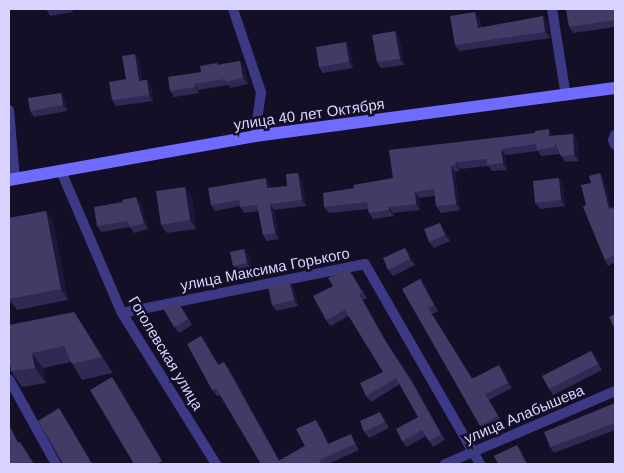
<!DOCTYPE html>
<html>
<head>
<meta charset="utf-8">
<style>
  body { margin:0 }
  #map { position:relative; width:624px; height:473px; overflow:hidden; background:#130f26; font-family:Arial,sans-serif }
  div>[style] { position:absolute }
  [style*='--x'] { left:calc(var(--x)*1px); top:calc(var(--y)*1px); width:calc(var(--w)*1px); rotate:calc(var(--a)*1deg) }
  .street>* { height:10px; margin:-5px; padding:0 5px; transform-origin:5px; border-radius:5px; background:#3d3a85 }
  .secondary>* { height:12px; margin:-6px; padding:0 6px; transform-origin:6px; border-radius:6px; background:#6f6bff }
  .wall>* { inset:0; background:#312854 }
  .shaded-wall>* { inset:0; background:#1d163a }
  .building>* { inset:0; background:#433a66 }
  span { translate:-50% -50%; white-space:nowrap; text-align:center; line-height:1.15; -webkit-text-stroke:5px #130f26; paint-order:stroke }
  .street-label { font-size:15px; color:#d9d4ff }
  .frame { position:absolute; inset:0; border:10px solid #d9d4ff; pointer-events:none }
</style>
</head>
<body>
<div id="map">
  <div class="street">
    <i style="--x:233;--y:9;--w:88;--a:71.4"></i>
    <i style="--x:261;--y:92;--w:44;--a:97.8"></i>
    <i style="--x:552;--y:9;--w:88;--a:80.9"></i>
    <i style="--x:9;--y:110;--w:69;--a:85"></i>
    <i style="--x:615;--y:135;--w:5;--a:112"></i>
    <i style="--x:613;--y:140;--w:5;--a:68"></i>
    <i style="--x:61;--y:171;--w:155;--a:66.8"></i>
    <i style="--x:122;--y:313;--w:178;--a:58.1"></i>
    <i style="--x:122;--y:313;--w:248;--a:-11.4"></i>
    <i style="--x:365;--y:264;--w:231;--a:60.1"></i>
    <i style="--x:9;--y:379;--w:97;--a:61.1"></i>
    <i style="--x:445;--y:464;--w:185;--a:-23.2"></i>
  </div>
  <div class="secondary">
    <i style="--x:9;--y:180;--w:250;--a:-10.1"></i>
    <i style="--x:255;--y:136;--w:363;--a:-7.6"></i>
  </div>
  <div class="wall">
    <i style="clip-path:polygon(46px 9px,72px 9px,73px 12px,50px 16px)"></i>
    <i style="clip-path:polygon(615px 9px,615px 27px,573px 33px,569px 27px)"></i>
    <i style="clip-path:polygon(479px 18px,481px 27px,547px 22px,550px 38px,459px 51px,455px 45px)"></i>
    <i style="clip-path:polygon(395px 31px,399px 37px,404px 65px,381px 68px,377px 62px)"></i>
    <i style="clip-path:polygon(350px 48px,353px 68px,323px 73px,319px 67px)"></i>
    <i style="clip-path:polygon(135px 54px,139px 60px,142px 80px,147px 80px,151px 86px,153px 101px,116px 106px,112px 100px,126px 79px)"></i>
    <i style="clip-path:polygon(240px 61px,245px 67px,248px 84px,230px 88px,228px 85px,198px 90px,199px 93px,174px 97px,170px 91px,201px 72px,217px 63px,218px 65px)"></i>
    <i style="clip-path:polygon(61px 93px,65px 99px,67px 111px,34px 117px,30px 111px)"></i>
    <i style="clip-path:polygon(573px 134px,577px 140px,579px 161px,565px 162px,560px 154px,541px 156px,538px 151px,505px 155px,507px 170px,492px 171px,488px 166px,460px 169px,460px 171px,455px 172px,460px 210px,441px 213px,436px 206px,435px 196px,419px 198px,420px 210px,393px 213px,394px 216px,373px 219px,369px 213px,368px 209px,329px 213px,324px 207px,354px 188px,393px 178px,389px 150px)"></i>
    <i style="clip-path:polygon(600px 173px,604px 179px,611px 208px,613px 207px,615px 211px,615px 262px,608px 266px,605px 260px,591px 183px)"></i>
    <i style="clip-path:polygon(302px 179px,306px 206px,274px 210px,279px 239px,267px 241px,263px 235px,259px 211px,244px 213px,240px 206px,215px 211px,211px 205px,270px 183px,270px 188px,287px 186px)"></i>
    <i style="clip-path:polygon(563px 184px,565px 206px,540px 209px,535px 203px)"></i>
    <i style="clip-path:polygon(185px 187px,192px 196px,196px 229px,167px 233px,161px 225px)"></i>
    <i style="clip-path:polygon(141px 203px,148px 229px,134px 233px,130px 227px,101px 232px,97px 226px)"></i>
    <i style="clip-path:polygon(46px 211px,53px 222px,68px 300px,17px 310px,9px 299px,9px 218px)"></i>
    <i style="clip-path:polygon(444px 229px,450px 241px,434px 248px,429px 242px)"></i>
    <i style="clip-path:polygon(405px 248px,409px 254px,415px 265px,393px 276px,388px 270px)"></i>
    <i style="clip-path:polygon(244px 249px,249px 255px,251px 269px,237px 272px,233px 266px)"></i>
    <i style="clip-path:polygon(352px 274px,367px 298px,363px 300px,387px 343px,416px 387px,445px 440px,433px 447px,426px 436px,406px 447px,402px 441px,418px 417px,400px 384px,371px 402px,366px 396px,383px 372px,349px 316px,330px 326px,326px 320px,333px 286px)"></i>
    <i style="clip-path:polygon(420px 279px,425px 285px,438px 311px,432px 314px,472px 378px,503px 371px,512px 388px,489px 400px,502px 422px,484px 431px,402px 289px)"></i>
    <i style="clip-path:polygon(294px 288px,298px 306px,276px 311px,272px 305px)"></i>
    <i style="clip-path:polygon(182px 308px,192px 325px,179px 333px,174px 327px)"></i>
    <i style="clip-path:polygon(74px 312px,84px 327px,113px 373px,82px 380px,71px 362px,43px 368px,46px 383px,22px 387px,11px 371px)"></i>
    <i style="clip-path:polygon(201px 336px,219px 365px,229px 368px,279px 460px,305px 446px,320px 426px,329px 444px,355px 441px,359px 450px,328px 464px,261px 464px,220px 395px,217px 396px,212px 390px)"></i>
    <i style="clip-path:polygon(591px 351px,596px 357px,602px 370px,553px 395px,549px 389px)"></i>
    <i style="clip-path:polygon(615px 403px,615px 430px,554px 453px,550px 447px)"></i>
    <i style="clip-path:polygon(384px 418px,389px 428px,369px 438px,364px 432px)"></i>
  </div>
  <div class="shaded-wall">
    <i style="clip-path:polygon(475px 12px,479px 18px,482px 34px,478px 28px)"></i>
    <i style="clip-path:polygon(543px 16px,547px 22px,550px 38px,545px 32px)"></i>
    <i style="clip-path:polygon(395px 31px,399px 37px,404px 65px,400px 59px)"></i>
    <i style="clip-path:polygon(346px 42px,350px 48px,353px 68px,349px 62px)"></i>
    <i style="clip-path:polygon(135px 54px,139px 60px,143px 87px,139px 81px)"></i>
    <i style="clip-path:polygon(240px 61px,245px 67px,248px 84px,243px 78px)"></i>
    <i style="clip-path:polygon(147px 80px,151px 86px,153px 101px,149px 95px)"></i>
    <i style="clip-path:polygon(194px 84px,198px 90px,199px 93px,195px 87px)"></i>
    <i style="clip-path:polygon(61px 93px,65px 99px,67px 111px,63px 105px)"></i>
    <i style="clip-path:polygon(549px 129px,553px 135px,554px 142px,549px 136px)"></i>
    <i style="clip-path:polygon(573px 134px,577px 140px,579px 161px,574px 155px)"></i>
    <i style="clip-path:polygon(501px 149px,505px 155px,507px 170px,503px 163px)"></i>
    <i style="clip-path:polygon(455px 162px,460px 169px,460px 171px,456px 165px)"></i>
    <i style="clip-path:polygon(451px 166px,455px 172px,460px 210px,456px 204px)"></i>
    <i style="clip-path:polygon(298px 173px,302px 179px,306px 206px,302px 200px)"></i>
    <i style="clip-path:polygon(600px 173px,604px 179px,613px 215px,609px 209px)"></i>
    <i style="clip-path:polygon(266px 178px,270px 183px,271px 194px,267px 188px)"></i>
    <i style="clip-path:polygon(559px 178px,563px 184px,565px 206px,561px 200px)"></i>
    <i style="clip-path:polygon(185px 187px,192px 196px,196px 229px,190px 220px)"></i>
    <i style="clip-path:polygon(415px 192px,419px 198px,420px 210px,416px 204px)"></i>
    <i style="clip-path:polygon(136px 197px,141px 203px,148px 229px,144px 223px)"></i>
    <i style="clip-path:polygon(270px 204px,274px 210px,279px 239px,275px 233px)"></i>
    <i style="clip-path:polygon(389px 207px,393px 213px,394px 216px,389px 210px)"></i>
    <i style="clip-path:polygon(46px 211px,53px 222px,68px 300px,61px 289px)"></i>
    <i style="clip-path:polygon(440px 223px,444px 229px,450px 241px,445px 235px)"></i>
    <i style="clip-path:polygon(405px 248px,409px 254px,415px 265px,410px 259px)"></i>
    <i style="clip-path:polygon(244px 249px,249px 255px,251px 269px,247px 263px)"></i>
    <i style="clip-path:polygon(420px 279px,425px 285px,438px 311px,434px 305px)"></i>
    <i style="clip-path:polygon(290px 282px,294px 288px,298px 306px,294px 300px)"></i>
    <i style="clip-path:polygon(359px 294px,363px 300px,387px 343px,416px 387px,445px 440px,383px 337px)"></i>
    <i style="clip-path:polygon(74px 312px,84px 327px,113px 373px,102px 357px)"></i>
    <i style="clip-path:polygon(201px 336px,206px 342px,222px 372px,218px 365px)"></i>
    <i style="clip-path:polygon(591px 351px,596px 357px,602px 370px,598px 364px)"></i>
    <i style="clip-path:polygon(32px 353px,43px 368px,46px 383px,35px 368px)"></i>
    <i style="clip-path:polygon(224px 362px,229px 368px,281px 464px,279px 461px)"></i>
    <i style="clip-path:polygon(499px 365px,503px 371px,512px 388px,508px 383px)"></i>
    <i style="clip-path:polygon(112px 377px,120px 388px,165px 464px,164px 464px,162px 461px)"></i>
    <i style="clip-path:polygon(59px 408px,67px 420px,93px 464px,92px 464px)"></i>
    <i style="clip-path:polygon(380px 412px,384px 418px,389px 428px,385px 422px)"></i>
    <i style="clip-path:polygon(316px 420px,320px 426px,333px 451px,328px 444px)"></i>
    <i style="clip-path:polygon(9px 424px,23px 449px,18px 443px,9px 425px)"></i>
    <i style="clip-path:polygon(351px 434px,355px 441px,359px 450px,355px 444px)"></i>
    <i style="clip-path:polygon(517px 445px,522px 451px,528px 464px,527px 464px)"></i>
  </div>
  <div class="building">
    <i style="clip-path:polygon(573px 9px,615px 9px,615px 20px,569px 27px,566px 10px)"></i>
    <i style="clip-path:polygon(475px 12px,478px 28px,543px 16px,545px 32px,455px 45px,450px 16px)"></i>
    <i style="clip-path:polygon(395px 31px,400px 59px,377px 62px,372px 35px)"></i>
    <i style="clip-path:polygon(346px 42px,349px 62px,319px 67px,316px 47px)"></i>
    <i style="clip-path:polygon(135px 54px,139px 81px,147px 80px,149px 95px,112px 100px,109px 82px,126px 79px,122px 56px)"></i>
    <i style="clip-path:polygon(240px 61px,243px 78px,226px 82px,225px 79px,194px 84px,195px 87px,170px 91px,168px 77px,201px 72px,200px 66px,217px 63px,217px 65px)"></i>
    <i style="clip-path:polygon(61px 93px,63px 105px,30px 111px,28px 98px)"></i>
    <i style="clip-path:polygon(549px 129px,549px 136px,573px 134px,574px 155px,561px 156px,555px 142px,555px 147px,537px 150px,536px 144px,501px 149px,503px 163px,487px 165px,487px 159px,455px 162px,456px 165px,451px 166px,456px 204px,436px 206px,434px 189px,415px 192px,416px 204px,389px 207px,389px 210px,369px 213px,367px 202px,324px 207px,323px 193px,354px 188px,353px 185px,393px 178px,389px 150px,535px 133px,535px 131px)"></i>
    <i style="clip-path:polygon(298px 173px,302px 200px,270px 204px,275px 233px,263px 235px,257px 205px,240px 207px,239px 200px,211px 205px,208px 188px,266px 178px,267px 188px,287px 186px,286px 174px)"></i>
    <i style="clip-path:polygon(600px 173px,609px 209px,613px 207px,615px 213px,615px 255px,605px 260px,583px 207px,586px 205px,581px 185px,591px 183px,589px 176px)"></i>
    <i style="clip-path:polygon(559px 178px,561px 200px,535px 203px,533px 181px)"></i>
    <i style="clip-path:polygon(185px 187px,190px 220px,161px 225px,156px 191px)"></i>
    <i style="clip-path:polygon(136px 197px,144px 223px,130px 227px,128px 221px,97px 226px,94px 207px,123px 202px,122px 200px)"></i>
    <i style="clip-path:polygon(46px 211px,61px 289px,9px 299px,9px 218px)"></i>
    <i style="clip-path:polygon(440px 223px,445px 235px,429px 242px,424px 229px)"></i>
    <i style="clip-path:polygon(405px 248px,410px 259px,388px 270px,383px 258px)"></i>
    <i style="clip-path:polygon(244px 249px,247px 263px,233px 266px,230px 252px)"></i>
    <i style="clip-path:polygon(348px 268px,362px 292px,359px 294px,383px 337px,412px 382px,441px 434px,429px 441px,422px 430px,402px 441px,396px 429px,418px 417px,396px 378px,366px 396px,360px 383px,383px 372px,345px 310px,326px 320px,313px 296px,333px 286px,328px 278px)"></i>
    <i style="clip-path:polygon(420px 279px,434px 305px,428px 308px,472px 379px,499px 365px,508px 383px,485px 394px,498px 416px,480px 426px,402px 289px)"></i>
    <i style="clip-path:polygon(290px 282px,294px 300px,272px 305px,268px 287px)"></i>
    <i style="clip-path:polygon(178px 302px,188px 319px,174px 327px,163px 308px)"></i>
    <i style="clip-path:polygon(74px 312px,102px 357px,72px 364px,64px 346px,32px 353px,35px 368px,11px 371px,9px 355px,9px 325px)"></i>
    <i style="clip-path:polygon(615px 314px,615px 327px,614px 327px,609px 317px)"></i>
    <i style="clip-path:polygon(201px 336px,218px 365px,224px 362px,279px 461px,305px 446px,296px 429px,316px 420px,328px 444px,351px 434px,355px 444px,319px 460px,321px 464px,261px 464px,216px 388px,212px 390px,187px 344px)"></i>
    <i style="clip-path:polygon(591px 351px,598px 364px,549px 389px,542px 376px)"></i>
    <i style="clip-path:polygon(112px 377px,162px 461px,157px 464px,134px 464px,90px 390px)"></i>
    <i style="clip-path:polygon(615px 403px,615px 423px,550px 447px,544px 432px)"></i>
    <i style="clip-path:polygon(59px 408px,92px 464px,63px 464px,38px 421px)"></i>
    <i style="clip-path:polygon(380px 412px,385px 422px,364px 432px,360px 421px)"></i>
    <i style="clip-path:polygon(9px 425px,18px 443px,20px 442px,34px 464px,9px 464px)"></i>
    <i style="clip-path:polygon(517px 445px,527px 464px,498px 464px,494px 456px)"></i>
  </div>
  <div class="street-label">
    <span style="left:309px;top:114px;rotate:-8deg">улица 40 лет Октября</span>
    <span style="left:265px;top:269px;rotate:-11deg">улица Максима Горького</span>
    <span style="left:166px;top:353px;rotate:59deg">Гоголевская улица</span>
    <span style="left:524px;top:414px;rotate:-23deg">улица Алабышева</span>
  </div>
  <div class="frame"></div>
</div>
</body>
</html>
